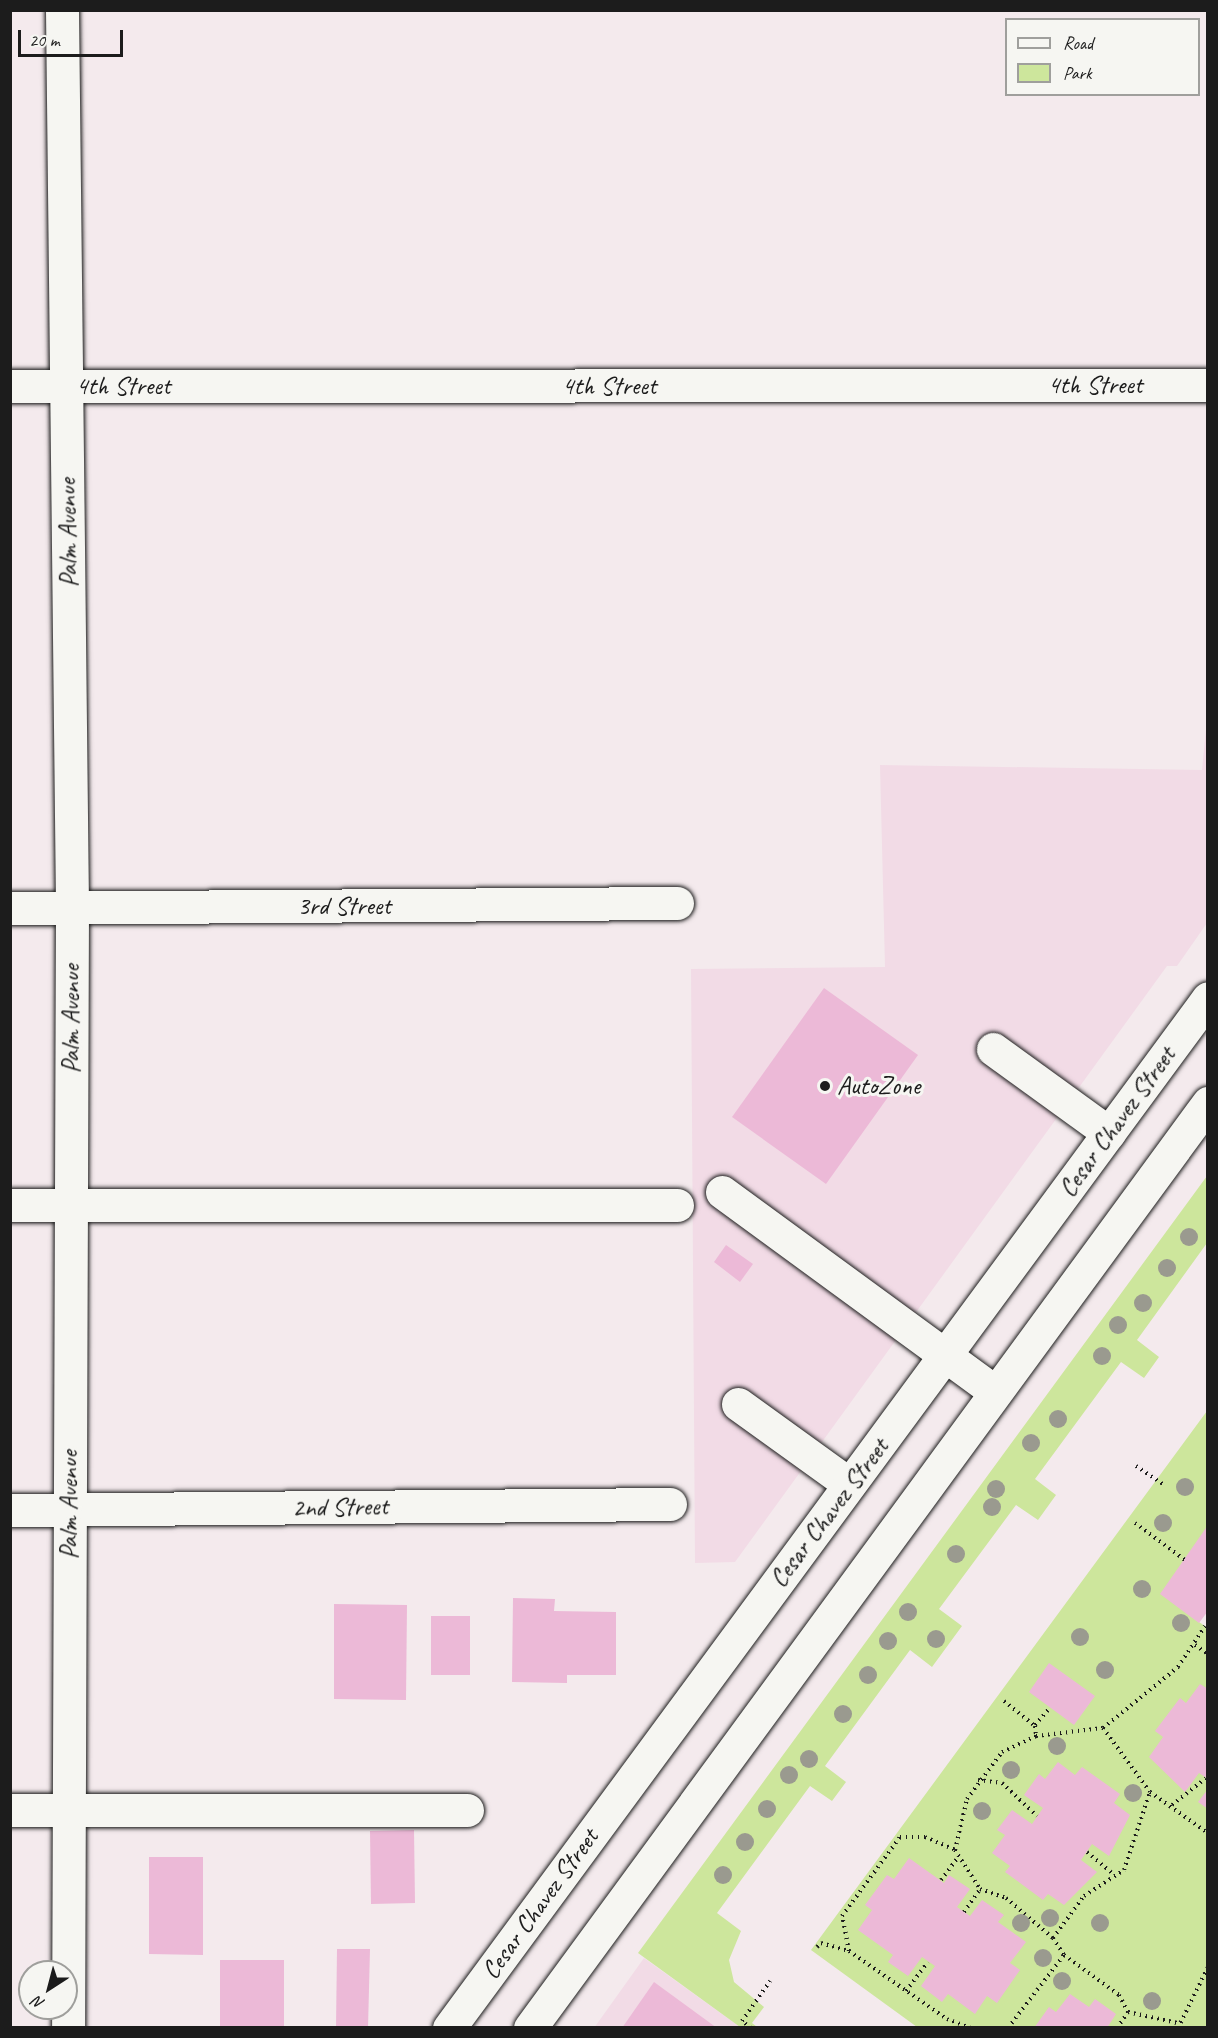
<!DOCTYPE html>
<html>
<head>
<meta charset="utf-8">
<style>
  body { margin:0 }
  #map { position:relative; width:1218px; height:2038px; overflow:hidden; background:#f4eaed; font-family:Caveat,sans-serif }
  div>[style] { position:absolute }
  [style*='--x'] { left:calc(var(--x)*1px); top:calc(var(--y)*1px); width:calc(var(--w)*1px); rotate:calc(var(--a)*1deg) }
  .built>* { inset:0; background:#f2dbe6 }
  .green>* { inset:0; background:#cde69c }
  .building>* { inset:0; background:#ecb9d7 }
  .path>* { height:4px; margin-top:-2px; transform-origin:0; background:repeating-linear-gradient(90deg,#1c1c1c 0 1.5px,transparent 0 6px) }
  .roads { filter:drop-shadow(0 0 2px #1c1c1c) drop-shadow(0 0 2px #1c1c1c) }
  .minor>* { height:33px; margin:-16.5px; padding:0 16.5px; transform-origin:16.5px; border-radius:16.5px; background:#f6f6f2 }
  .major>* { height:33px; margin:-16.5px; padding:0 16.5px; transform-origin:16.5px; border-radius:16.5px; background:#f6f6f2 }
  .trees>* { width:18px; height:18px; margin:-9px; border-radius:50%; background:#9a9a8f }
  .dots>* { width:16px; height:16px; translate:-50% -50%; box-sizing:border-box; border:3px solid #f6f6f2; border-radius:50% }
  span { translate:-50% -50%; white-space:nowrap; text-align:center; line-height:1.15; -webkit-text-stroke:6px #f6f6f2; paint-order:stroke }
  .street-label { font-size:26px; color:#1c1c1c }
  .poi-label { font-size:26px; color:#1c1c1c }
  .left { translate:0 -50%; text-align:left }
  .frame { position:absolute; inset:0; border:12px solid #1c1c1c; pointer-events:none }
  .legend { position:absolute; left:1005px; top:18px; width:195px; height:78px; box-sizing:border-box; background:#f6f6f2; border:2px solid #9f9f9c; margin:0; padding:8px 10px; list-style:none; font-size:18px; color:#1c1c1c }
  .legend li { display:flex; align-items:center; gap:12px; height:30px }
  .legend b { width:30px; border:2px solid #9f9f9c }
  .north { position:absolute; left:18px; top:1960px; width:60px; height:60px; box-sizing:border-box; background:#f6f6f2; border:2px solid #9f9f9c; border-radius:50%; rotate:216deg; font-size:16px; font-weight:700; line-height:24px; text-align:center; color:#1c1c1c }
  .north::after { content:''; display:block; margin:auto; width:21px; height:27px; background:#1c1c1c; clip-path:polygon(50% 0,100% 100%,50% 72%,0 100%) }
  .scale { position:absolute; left:18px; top:30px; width:105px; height:27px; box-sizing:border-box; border:3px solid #1c1c1c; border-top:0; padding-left:8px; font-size:18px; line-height:21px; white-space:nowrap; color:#1c1c1c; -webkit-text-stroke:4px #f6f6f2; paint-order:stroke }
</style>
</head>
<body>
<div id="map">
  <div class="built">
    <i style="clip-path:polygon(1207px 719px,1207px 923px,1177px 966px,1167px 966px,735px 1562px,695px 1563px,691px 969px,885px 967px,880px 765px,1202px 770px)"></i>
    <i style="clip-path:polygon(644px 1958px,740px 2027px,594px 2028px)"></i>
  </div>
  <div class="green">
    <i style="clip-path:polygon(1207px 1176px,1207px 1243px,1137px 1340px,1159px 1357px,1144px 1378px,1121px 1362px,1035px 1479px,1056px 1495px,1038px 1520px,1016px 1505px,939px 1609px,962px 1626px,932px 1667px,910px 1650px,825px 1766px,846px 1782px,832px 1801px,810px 1786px,717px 1913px,741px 1931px,729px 1960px,734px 1982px,764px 2007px,752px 2023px,757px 2027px,740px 2027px,638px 1953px)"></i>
    <i style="clip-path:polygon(1207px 1411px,1208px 1601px,1199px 1622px,1208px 1628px,1207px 2027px,917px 2027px,811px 1950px)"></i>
  </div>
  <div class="building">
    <i style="clip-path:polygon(824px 988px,918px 1055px,826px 1184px,732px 1117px)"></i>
    <i style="clip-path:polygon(726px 1245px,753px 1264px,740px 1282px,714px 1262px)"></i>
    <i style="clip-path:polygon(1208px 1525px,1208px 1611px,1199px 1623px,1160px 1594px)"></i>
    <i style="clip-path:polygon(513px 1598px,555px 1599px,554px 1611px,616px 1612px,616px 1675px,567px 1675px,567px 1683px,512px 1682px)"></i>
    <i style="clip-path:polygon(334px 1604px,407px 1605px,406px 1700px,334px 1699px)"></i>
    <i style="clip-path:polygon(431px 1616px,470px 1616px,470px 1675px,431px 1675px)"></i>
    <i style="clip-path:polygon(1049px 1663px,1095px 1696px,1074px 1725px,1029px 1692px)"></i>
    <i style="clip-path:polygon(1200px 1684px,1208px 1689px,1208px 1779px,1199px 1773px,1185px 1792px,1149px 1757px,1163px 1737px,1155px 1731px,1180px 1698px,1186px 1703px)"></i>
    <i style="clip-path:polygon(1058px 1762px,1075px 1775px,1082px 1767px,1120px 1794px,1114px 1803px,1130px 1815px,1109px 1856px,1092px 1844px,1081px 1860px,1097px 1872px,1064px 1905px,1048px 1894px,1043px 1900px,1005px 1872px,1010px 1866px,992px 1853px,1005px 1835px,997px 1830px,1012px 1810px,1032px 1824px,1043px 1808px,1024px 1795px,1039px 1774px,1045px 1779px)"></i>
    <i style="clip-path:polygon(1208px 1789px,1208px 1809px,1198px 1802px)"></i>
    <i style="clip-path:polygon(414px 1830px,415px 1903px,371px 1904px,370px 1831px)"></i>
    <i style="clip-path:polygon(149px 1857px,203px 1857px,203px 1955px,149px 1954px)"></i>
    <i style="clip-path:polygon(909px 1858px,944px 1883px,949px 1875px,970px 1889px,957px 1907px,970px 1916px,982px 1900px,1004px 1915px,998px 1922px,1026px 1942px,1010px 1963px,1020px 1970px,997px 2003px,987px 1996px,975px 2014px,948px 1994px,942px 2002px,921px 1986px,935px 1966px,922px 1957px,908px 1976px,888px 1962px,893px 1955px,858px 1930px,872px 1910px,865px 1905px,887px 1875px,894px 1879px)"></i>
    <i style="clip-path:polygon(337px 1949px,370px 1949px,368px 2028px,336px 2028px)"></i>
    <i style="clip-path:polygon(220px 1960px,284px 1960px,284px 2028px,220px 2028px)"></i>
    <i style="clip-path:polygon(654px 1982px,717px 2028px,622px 2028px)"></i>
    <i style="clip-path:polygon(1070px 1994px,1089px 2007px,1095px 1999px,1116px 2014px,1107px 2028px,1034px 2028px,1049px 2007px,1056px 2012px)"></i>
  </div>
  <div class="path">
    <i style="--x:1207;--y:1373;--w:1;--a:0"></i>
    <i style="--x:1136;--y:1466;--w:32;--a:34"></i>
    <i style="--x:1135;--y:1523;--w:62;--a:36.5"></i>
    <i style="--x:1195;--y:1645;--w:16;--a:35"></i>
    <i style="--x:1004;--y:1701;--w:40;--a:39"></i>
    <i style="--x:1035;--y:1726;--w:10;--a:84"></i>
    <i style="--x:1035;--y:1725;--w:23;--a:-49"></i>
    <i style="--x:1103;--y:1728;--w:79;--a:53.7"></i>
    <i style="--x:1150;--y:1792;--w:71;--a:35.3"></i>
    <i style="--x:978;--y:1780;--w:24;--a:7"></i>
    <i style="--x:1002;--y:1783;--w:48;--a:43.3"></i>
    <i style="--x:1172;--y:1805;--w:43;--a:-38.5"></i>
    <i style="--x:955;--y:1850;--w:52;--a:-76.8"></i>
    <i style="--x:967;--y:1799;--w:59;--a:-53.3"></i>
    <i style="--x:1002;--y:1752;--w:38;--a:-25"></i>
    <i style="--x:1036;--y:1736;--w:67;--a:-6.8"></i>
    <i style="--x:1103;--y:1728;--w:97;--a:-39.1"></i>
    <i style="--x:1178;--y:1667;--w:49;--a:-56.6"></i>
    <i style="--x:1087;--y:1852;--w:35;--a:40"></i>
    <i style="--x:941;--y:1880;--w:30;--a:-53"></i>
    <i style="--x:964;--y:1912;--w:28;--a:-55"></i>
    <i style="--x:1053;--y:1938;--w:52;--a:-53.6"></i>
    <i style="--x:1084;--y:1896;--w:48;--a:-33"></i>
    <i style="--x:1124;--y:1870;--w:82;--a:-71.6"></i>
    <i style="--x:817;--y:1947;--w:6;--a:-45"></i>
    <i style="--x:821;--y:1943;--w:29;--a:16"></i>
    <i style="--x:849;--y:1951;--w:119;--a:34.8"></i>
    <i style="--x:947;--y:2019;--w:25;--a:21"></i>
    <i style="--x:849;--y:1951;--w:36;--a:-101"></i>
    <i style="--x:842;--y:1916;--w:98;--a:-53.7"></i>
    <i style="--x:900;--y:1837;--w:25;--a:0"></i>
    <i style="--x:925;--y:1837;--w:33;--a:23"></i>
    <i style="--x:955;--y:1850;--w:46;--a:57.3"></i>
    <i style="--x:980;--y:1889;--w:28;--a:19"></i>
    <i style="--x:1006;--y:1898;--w:62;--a:40.4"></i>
    <i style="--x:1053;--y:1938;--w:20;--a:57"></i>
    <i style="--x:1064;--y:1955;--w:68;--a:36"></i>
    <i style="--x:1119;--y:1995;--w:19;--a:62"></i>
    <i style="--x:1128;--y:2012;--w:51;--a:12.4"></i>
    <i style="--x:906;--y:1991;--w:36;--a:-53"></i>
    <i style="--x:751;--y:2028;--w:11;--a:-142"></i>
    <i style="--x:742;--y:2021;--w:49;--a:-55"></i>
    <i style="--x:1008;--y:2028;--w:92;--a:-52.5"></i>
    <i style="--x:1117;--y:2028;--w:19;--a:-55"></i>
    <i style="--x:1178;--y:2028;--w:68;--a:-63.8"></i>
  </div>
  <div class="roads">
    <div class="minor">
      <i style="--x:62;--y:10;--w:898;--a:89.36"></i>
      <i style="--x:72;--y:908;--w:1120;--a:90.2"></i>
      <i style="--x:10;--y:386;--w:1198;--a:-0.05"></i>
      <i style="--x:10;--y:908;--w:667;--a:-0.43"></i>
      <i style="--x:993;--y:1049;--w:143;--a:35.9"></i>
      <i style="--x:722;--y:1192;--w:337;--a:36.2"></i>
      <i style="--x:10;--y:1205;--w:667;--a:0"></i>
      <i style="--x:738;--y:1404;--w:137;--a:35.8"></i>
      <i style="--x:10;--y:1510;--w:660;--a:-0.52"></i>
      <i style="--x:10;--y:1810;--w:457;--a:0"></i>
    </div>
    <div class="major">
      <i style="--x:449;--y:2028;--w:1279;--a:-53.61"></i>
      <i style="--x:530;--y:2028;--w:1147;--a:-53.76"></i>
    </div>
  </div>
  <div class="trees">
    <i style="left:1189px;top:1237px"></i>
    <i style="left:1167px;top:1268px"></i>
    <i style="left:1143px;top:1303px"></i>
    <i style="left:1118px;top:1325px"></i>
    <i style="left:1102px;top:1356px"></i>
    <i style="left:1058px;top:1419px"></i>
    <i style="left:1031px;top:1443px"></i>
    <i style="left:1185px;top:1487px"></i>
    <i style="left:996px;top:1489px"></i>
    <i style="left:992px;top:1507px"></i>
    <i style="left:1163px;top:1523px"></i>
    <i style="left:956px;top:1554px"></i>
    <i style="left:1142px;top:1589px"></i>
    <i style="left:908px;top:1612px"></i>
    <i style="left:1181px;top:1623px"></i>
    <i style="left:1080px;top:1637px"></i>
    <i style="left:936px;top:1639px"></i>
    <i style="left:888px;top:1641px"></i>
    <i style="left:1105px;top:1670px"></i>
    <i style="left:868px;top:1675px"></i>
    <i style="left:843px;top:1714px"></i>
    <i style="left:1057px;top:1746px"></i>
    <i style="left:809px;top:1759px"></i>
    <i style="left:1011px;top:1770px"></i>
    <i style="left:789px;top:1775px"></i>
    <i style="left:1133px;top:1793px"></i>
    <i style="left:767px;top:1809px"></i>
    <i style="left:982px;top:1811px"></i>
    <i style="left:745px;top:1842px"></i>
    <i style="left:723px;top:1875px"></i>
    <i style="left:1050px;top:1918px"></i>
    <i style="left:1021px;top:1923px"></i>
    <i style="left:1100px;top:1923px"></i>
    <i style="left:1043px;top:1958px"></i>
    <i style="left:1062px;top:1981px"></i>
    <i style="left:1152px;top:2001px"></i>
  </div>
  <div class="dots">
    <i style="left:825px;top:1086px;background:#1c1c1c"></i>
  </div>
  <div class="street-label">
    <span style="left:1095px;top:385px">4th Street</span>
    <span style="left:123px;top:386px">4th Street</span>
    <span style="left:609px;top:386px">4th Street</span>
    <span style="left:68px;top:533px;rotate:-91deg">Palm Avenue</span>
    <span style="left:344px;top:906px">3rd Street</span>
    <span style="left:71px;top:1019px;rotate:-90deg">Palm Avenue</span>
    <span style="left:1117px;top:1122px;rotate:-54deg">Cesar Chavez Street</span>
    <span style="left:69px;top:1505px;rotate:-90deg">Palm Avenue</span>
    <span style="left:340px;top:1507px;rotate:-1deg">2nd Street</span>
    <span style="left:829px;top:1513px;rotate:-53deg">Cesar Chavez Street</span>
    <span style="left:540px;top:1904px;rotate:-54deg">Cesar Chavez Street</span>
  </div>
  <div class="poi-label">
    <span class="left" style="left:837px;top:1086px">AutoZone</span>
  </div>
  <div class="frame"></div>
  <ul class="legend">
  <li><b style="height:8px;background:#f6f6f2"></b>Road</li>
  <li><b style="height:16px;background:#cde69c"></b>Park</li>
  </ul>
  <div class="north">N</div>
  <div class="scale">20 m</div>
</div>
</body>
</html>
